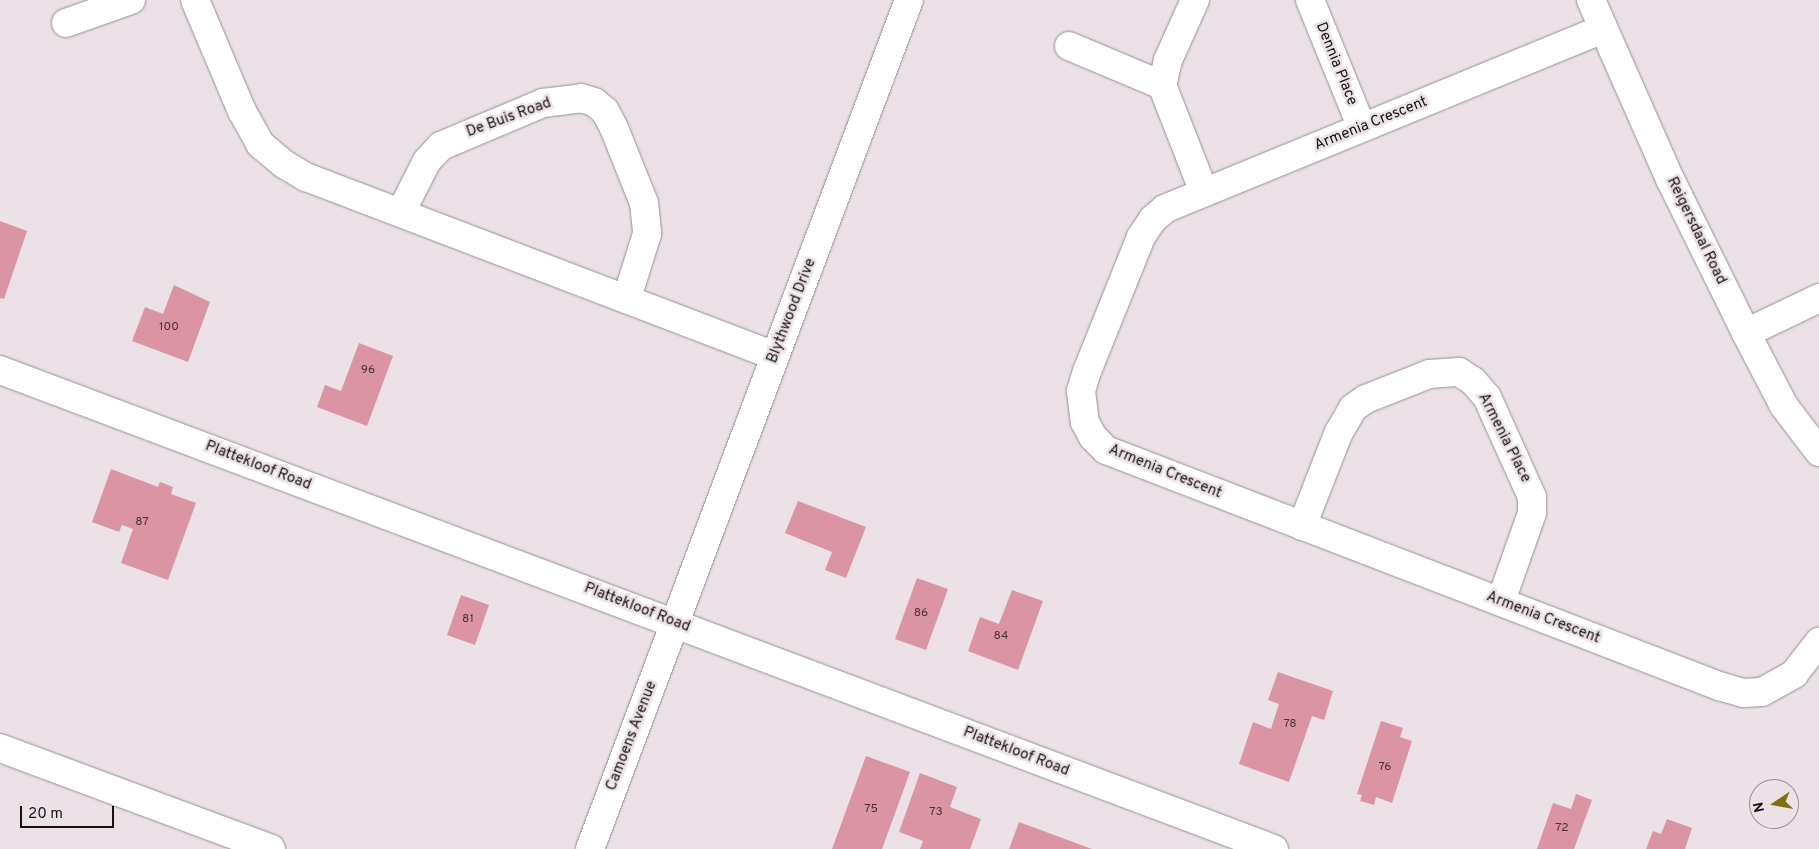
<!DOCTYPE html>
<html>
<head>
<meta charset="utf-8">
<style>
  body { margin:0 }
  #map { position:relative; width:1819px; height:849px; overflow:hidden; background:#ebe1e7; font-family:Overpass,sans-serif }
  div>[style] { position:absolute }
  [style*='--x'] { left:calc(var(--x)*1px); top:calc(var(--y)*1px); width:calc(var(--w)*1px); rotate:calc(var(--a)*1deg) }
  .building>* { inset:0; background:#db94a3 }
  .roads { filter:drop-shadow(0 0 1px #978f94) drop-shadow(0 0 1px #978f94) }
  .minor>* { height:28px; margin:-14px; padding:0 14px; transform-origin:14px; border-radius:14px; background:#fff }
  span { translate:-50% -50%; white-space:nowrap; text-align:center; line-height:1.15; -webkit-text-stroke:5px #ebe1e7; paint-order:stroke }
  .number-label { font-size:12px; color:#483338 }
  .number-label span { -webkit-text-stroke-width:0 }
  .street-label { font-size:15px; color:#171315 }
  .north { position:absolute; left:1749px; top:779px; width:50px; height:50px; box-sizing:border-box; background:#ebe1e7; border:1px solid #968f93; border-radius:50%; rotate:258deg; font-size:14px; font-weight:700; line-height:20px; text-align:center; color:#171315 }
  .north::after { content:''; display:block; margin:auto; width:18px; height:22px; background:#7e700f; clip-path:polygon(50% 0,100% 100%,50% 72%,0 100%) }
  .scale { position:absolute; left:20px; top:806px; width:94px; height:22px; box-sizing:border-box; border:2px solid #171315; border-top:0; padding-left:6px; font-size:15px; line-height:18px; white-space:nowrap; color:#171315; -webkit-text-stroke:4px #ebe1e7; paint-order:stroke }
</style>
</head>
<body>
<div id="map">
  <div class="building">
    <i style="clip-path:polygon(0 221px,27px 231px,4px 299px,0 298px)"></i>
    <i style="clip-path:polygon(174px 285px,210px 302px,188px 362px,132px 341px,145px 307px,163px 314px)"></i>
    <i style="clip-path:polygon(359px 343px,393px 356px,367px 426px,317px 407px,325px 385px,341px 391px)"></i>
    <i style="clip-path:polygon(111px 469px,158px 487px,160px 482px,173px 487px,171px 494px,196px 503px,168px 580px,121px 563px,133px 529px,122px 525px,119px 532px,92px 522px)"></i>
    <i style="clip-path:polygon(798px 501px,866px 527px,846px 578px,825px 570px,832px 552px,785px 533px)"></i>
    <i style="clip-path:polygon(917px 578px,948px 589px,926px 650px,895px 639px)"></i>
    <i style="clip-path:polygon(1012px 590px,1043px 601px,1018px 670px,968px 651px,980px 617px,999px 624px)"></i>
    <i style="clip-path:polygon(461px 595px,489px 605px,475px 645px,447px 635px)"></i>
    <i style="clip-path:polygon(1278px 672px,1333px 691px,1324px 720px,1312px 716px,1289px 782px,1239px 764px,1253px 722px,1271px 729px,1279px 704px,1268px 700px)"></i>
    <i style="clip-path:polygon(1381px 721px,1403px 728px,1400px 737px,1412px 741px,1392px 803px,1376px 797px,1374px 805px,1360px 801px,1362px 795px,1357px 794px)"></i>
    <i style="clip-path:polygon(866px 756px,910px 772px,882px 849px,832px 849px)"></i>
    <i style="clip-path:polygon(920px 773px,957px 787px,950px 807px,981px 819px,970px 849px,920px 849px,923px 841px,899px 832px)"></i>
    <i style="clip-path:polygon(1576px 794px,1592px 800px,1574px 849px,1537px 849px,1553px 803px,1571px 809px)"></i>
    <i style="clip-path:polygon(1667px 819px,1692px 828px,1685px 849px,1646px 849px,1653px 831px,1661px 834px)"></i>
    <i style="clip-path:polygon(1019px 822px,1092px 849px,1009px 849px)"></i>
  </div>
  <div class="roads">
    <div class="minor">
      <i style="--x:195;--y:0;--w:121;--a:67.1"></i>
      <i style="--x:242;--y:111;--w:38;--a:61"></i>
      <i style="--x:260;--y:144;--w:31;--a:40"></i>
      <i style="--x:284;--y:164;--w:26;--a:31"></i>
      <i style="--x:306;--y:177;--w:502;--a:20.89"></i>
      <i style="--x:1195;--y:0;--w:66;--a:114.2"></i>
      <i style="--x:1168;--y:60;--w:26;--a:103"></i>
      <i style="--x:1162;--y:85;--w:115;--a:68.6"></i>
      <i style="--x:1310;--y:0;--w:138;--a:67.9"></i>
      <i style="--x:1591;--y:0;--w:196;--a:66.2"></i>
      <i style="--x:1670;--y:179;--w:172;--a:63.7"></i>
      <i style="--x:1746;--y:333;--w:82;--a:62.5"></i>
      <i style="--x:1784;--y:406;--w:58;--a:52.7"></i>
      <i style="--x:66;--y:23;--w:69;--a:-19.5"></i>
      <i style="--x:1603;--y:29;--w:474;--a:157.7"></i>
      <i style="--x:1165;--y:209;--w:16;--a:140"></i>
      <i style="--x:1153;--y:219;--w:22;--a:124"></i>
      <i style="--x:1141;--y:237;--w:144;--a:111.9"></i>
      <i style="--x:1087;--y:371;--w:21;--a:107"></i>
      <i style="--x:1081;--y:391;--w:31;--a:83"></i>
      <i style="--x:1085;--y:422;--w:17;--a:62"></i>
      <i style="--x:1093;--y:437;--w:18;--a:45"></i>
      <i style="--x:1106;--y:450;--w:657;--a:21.06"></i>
      <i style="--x:1719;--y:686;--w:25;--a:16"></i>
      <i style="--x:1743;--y:693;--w:19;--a:-3"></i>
      <i style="--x:1762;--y:692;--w:37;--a:-29"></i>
      <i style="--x:1794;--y:674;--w:41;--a:-52"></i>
      <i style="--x:1069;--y:46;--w:101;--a:22.8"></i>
      <i style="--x:401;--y:212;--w:57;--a:-63"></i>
      <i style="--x:427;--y:161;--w:21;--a:-47"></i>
      <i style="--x:441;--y:146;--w:111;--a:-22.9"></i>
      <i style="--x:543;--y:103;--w:38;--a:-7"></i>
      <i style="--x:581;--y:98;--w:14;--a:17"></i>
      <i style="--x:594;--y:102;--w:14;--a:39"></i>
      <i style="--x:605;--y:111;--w:19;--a:62"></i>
      <i style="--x:614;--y:128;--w:81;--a:68.2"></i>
      <i style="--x:644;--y:203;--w:31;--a:84"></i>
      <i style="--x:647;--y:234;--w:67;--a:107.4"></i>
      <i style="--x:1746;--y:333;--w:81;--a:-25.6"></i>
      <i style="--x:0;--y:370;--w:1361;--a:20.61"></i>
      <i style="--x:1302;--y:526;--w:99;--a:-68.6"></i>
      <i style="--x:1338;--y:434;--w:30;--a:-60"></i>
      <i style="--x:1353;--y:408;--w:16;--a:-35"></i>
      <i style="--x:1366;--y:399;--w:68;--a:-21.6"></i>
      <i style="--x:1429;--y:374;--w:30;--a:-4"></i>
      <i style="--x:1459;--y:372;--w:17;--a:33"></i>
      <i style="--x:1473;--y:381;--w:21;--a:49"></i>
      <i style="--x:1487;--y:397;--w:110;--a:65.8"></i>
      <i style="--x:1532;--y:497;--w:16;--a:90"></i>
      <i style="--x:1532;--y:513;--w:93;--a:109.4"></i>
      <i style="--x:0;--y:748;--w:289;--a:20.4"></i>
      <i style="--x:590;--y:849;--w:907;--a:-69.41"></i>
    </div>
  </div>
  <div class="number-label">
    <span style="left:169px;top:328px">100</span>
    <span style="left:368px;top:371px">96</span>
    <span style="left:142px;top:523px">87</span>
    <span style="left:921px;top:614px">86</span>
    <span style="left:468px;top:620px">81</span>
    <span style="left:1001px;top:637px">84</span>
    <span style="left:1290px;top:725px">78</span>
    <span style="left:1385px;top:768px">76</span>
    <span style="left:871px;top:810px">75</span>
    <span style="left:936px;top:813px">73</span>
    <span style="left:1562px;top:829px">72</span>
  </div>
  <div class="street-label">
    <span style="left:1336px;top:64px;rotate:68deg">Dennia Place</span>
    <span style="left:509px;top:118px;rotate:-20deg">De Buis Road</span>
    <span style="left:1371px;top:124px;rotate:-22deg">Armenia Crescent</span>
    <span style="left:1696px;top:231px;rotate:64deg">Reigersdaal Road</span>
    <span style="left:792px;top:311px;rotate:-69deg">Blythwood Drive</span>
    <span style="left:1504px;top:438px;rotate:63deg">Armenia Place</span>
    <span style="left:258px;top:466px;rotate:21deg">Plattekloof Road</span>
    <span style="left:1165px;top:472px;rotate:22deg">Armenia Crescent</span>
    <span style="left:637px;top:608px;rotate:21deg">Plattekloof Road</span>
    <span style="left:1543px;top:618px;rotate:21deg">Armenia Crescent</span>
    <span style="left:632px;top:736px;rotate:-69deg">Camoens Avenue</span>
    <span style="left:1016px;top:752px;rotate:21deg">Plattekloof Road</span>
  </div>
  <div class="north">N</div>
  <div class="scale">20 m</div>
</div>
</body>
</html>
